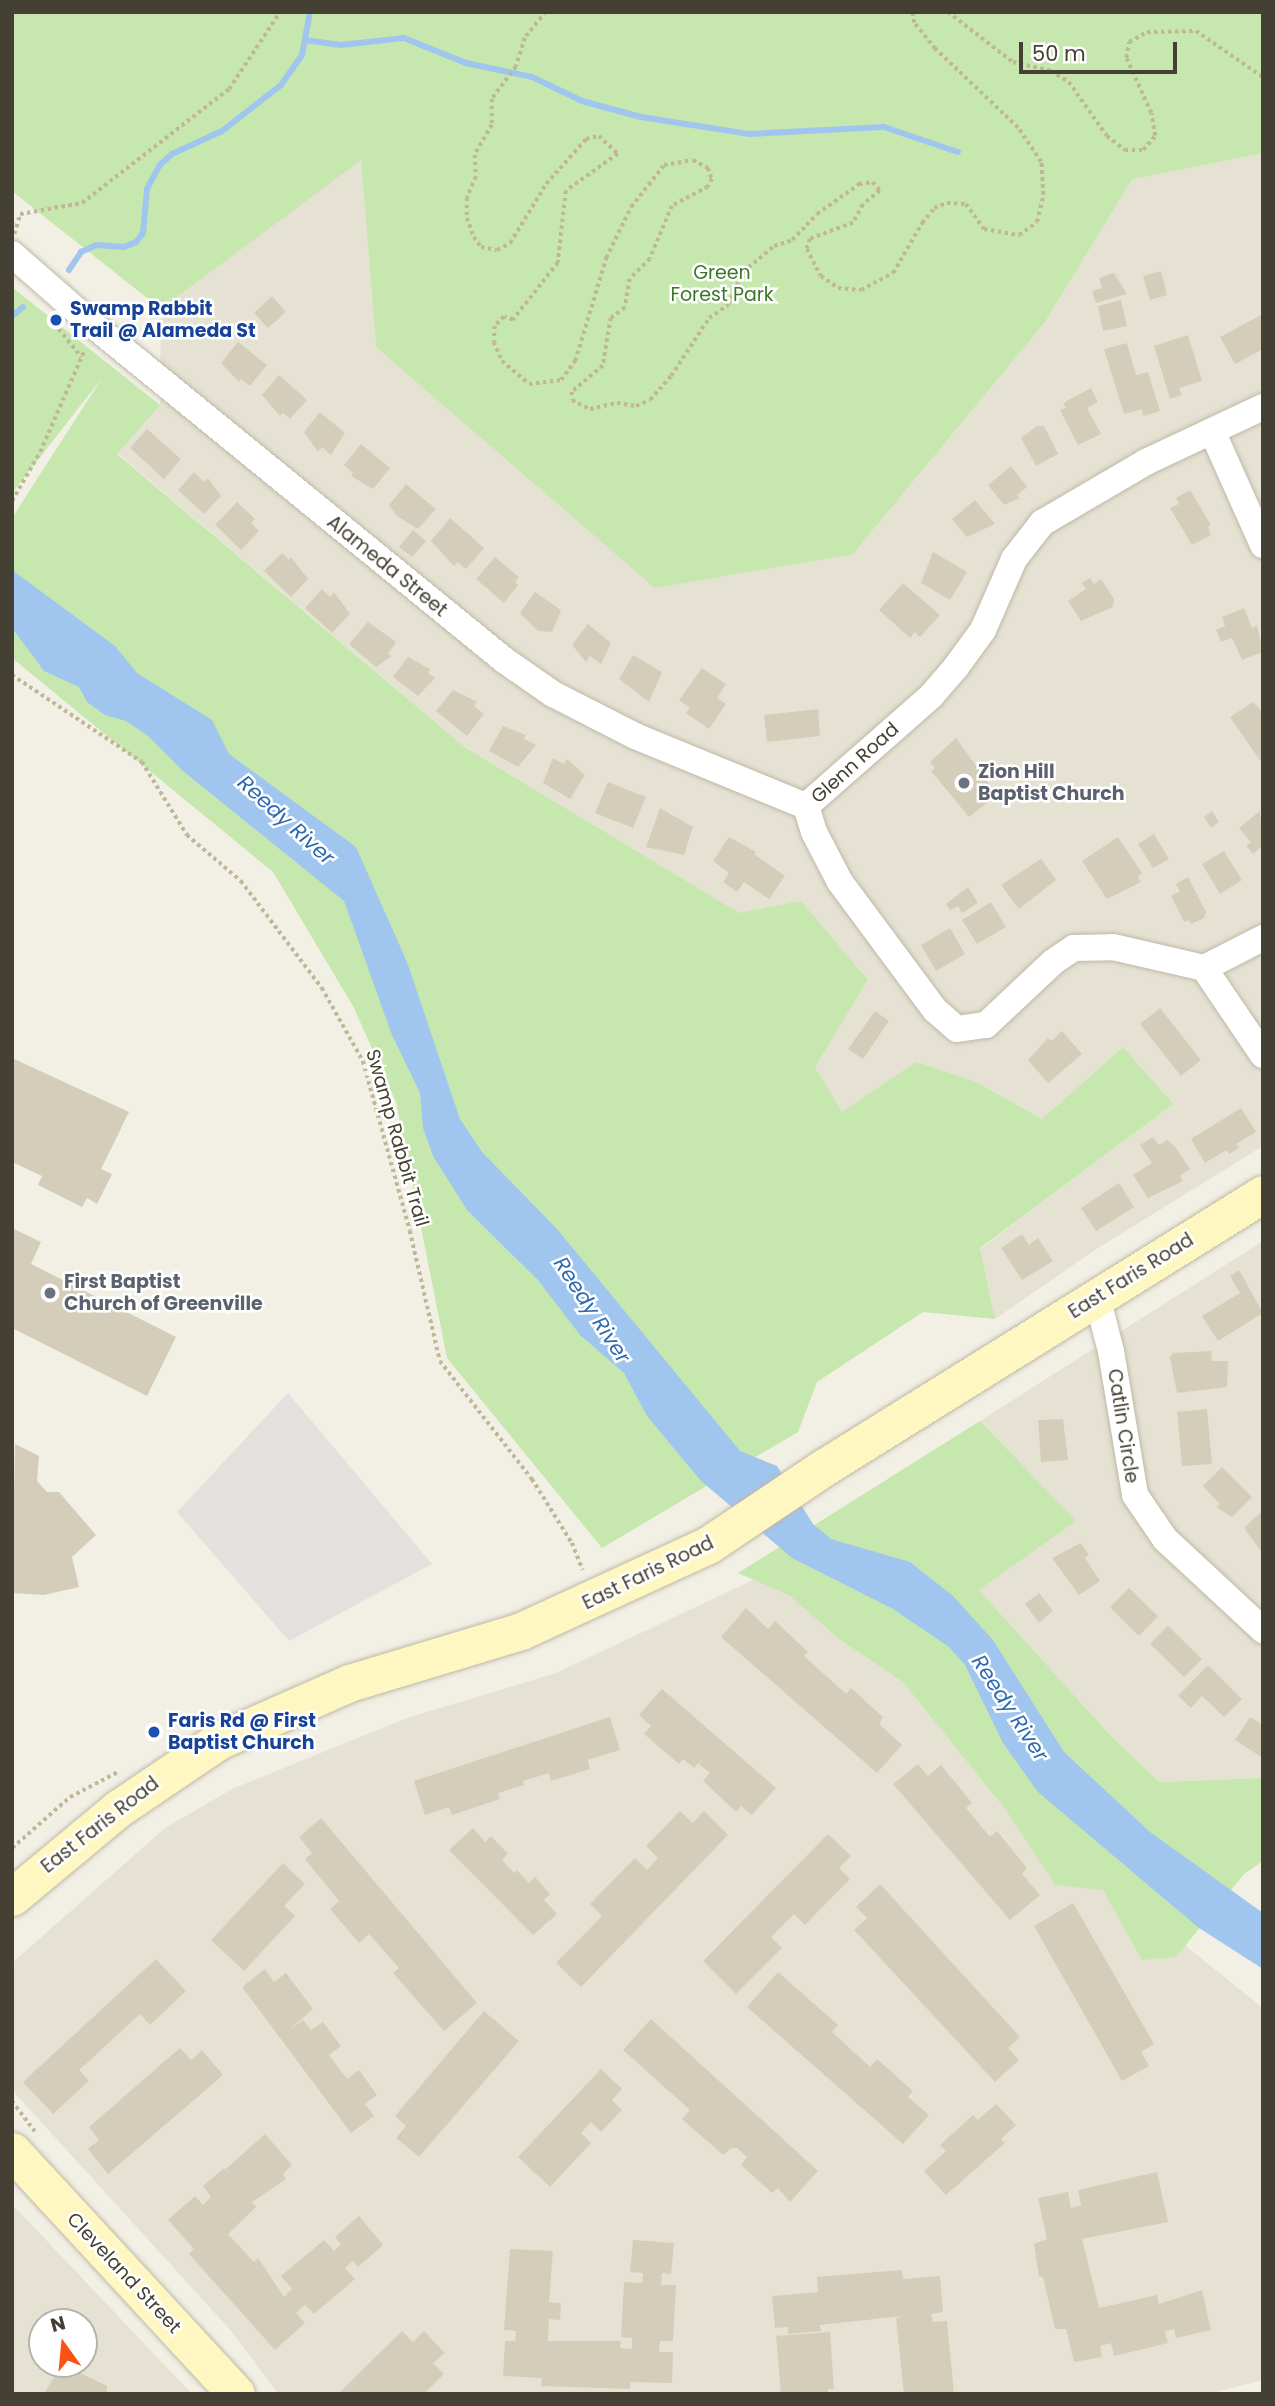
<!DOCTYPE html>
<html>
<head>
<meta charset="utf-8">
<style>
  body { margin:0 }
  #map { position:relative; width:1275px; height:2406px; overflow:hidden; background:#f2f0e5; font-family:Poppins,sans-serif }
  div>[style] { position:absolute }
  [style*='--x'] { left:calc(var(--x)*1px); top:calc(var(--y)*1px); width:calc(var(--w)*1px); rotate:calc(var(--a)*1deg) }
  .residential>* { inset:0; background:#e6e2d3 }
  .green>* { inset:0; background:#c6e7ad }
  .parking>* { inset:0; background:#e3e1dd }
  .water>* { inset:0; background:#a0c6f0 }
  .stream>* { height:6px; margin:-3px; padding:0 3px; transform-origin:3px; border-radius:3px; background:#a0c6f0 }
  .building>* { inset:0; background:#d4cdba }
  .path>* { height:3.5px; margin-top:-1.75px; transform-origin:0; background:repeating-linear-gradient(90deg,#c0b698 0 3.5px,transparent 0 7px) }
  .roads { filter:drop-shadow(0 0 2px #beb9a7) drop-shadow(0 0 2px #beb9a7) }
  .street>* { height:26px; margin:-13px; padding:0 13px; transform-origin:13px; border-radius:13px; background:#fff }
  .secondary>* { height:37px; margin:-18.5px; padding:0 18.5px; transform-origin:18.5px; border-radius:18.5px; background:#fff7c2 }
  .dots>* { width:19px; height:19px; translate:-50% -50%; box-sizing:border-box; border:4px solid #fff; border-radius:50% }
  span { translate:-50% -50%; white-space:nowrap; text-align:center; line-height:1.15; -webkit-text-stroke:5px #fff; paint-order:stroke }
  .park-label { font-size:19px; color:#3c7628 }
  .transit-label { font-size:19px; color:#164399; font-weight:700 }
  .left { translate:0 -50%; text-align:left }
  .street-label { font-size:19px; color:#454034 }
  .worship-label { font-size:19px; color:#5b616d; font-weight:700 }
  .water-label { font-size:21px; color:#2e6ab0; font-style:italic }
  .frame { position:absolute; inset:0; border:14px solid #454034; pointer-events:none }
  .north { position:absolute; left:28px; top:2308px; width:70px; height:70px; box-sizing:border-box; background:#fff; border:2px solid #b5b3ae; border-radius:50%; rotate:345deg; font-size:19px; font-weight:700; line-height:28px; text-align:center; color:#454034 }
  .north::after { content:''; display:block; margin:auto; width:24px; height:32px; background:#fa5114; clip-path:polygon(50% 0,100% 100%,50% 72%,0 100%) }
  .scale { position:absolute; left:1019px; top:42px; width:158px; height:32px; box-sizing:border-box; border:4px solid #454034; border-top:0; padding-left:9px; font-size:21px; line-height:24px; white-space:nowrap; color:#454034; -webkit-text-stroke:5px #fff; paint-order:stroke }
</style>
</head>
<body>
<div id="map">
  <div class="residential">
    <i style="clip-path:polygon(1263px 153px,1263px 1146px,1095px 1250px,995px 1319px,980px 1249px,1172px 1104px,1123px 1047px,1042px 1119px,976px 1082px,842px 1113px,815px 1067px,868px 980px,739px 914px,466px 748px,117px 453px,160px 405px,161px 309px,361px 159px,376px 347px,853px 554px,1045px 322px,1132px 178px)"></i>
    <i style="clip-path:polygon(1263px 1241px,1263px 1778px,1159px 1782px,1110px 1735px,979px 1590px,1075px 1521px,980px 1421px)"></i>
    <i style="clip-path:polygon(808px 1554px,1187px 1947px,1263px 2008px,1263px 2380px,1208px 2394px,278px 2394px,232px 2332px,12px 2090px,12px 1963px,165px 1828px,232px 1789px,407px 1718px,556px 1673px)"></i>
    <i style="clip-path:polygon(evenodd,12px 2204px,192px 2394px,12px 2394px,12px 2204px,42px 2322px,84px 2322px,84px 2364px,42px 2364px,42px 2322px)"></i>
  </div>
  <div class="green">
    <i style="clip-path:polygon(12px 12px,1263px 12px,1263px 153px,1132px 179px,1045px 322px,853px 554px,655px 588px,376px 347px,361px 160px,161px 309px,12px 191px)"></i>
    <i style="clip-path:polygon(12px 287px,160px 405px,117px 454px,466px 748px,739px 913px,801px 901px,868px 980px,815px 1067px,842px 1112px,916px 1062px,976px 1082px,1042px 1119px,1123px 1047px,1173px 1104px,980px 1248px,995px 1319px,923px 1312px,817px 1382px,798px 1432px,602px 1548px,447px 1358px,396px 1102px,353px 1006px,273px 872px,12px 658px,12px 518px,102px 378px,12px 493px)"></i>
    <i style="clip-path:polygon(980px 1421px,1076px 1521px,979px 1590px,1110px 1735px,1159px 1782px,1263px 1778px,1263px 1861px,1244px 1874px,1176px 1957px,1142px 1960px,1103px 1890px,1055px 1885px,1006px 1810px,903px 1682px,838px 1638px,789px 1595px,738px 1573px)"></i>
  </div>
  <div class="parking">
    <i style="clip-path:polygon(288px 1393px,432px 1564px,289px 1641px,177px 1512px)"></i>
  </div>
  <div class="water">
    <i style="clip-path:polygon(12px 570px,115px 646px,137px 673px,212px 720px,229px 754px,356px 847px,407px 962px,460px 1119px,482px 1152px,557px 1229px,740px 1451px,777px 1466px,813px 1524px,831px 1539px,910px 1562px,953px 1596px,993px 1640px,1064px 1752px,1150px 1832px,1263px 1913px,1263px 1969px,1199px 1928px,1038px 1792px,1003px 1743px,965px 1665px,949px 1647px,893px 1609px,792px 1558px,701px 1481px,647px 1416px,624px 1373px,580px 1335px,538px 1280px,467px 1210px,433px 1156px,423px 1128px,420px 1093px,392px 1035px,344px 901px,183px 771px,147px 735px,126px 721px,105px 715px,87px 702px,79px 687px,44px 671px,12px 628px)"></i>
  </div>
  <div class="stream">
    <i style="--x:305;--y:40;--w:36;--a:8"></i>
    <i style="--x:341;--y:45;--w:63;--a:-6.3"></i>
    <i style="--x:404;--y:38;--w:67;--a:22"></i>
    <i style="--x:466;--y:63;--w:67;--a:12"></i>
    <i style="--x:532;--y:77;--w:55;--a:25.6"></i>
    <i style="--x:582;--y:101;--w:61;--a:15.2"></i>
    <i style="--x:641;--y:117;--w:109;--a:8.9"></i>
    <i style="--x:749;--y:134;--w:135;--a:-3"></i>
    <i style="--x:884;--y:127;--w:78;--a:18.7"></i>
    <i style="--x:69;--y:270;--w:22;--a:-56"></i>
    <i style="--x:81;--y:252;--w:17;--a:-24"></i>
    <i style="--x:97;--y:245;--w:27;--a:4"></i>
    <i style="--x:124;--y:247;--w:13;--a:-23"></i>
    <i style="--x:136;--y:242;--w:11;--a:-52"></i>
    <i style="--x:143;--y:233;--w:44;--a:-84.8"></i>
    <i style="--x:147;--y:189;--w:27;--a:-62"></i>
    <i style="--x:160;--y:165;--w:16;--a:-43"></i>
    <i style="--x:172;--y:154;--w:55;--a:-24.7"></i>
    <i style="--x:222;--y:131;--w:75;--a:-37.9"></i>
    <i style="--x:281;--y:85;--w:37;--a:-55"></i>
    <i style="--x:302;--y:55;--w:44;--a:-79.5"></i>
    <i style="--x:12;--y:316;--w:14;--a:-39"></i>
  </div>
  <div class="building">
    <i style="clip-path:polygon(1161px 271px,1167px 295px,1150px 300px,1143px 276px)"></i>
    <i style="clip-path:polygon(1114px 273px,1127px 294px,1096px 303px,1092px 291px,1102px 288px,1099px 278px)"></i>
    <i style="clip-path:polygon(272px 296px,286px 312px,268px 328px,254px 313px)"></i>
    <i style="clip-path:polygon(1121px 300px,1127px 326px,1103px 331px,1098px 306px)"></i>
    <i style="clip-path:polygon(1263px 314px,1263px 349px,1235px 364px,1220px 337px)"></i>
    <i style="clip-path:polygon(1188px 335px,1202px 381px,1179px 388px,1182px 395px,1170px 399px,1154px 346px)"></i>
    <i style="clip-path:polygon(238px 342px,267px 365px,250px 386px,241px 379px,239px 382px,221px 363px)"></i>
    <i style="clip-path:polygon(1127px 343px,1136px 375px,1148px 372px,1160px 411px,1143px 416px,1142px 409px,1124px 414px,1104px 349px)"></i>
    <i style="clip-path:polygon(279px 375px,307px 400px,290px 419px,283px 413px,280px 416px,262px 395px)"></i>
    <i style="clip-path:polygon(1091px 388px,1098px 402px,1087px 408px,1101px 434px,1078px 445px,1060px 410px,1066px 408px,1063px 403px)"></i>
    <i style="clip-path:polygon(320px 412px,345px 433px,331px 455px,322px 447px,318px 452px,304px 432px)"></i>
    <i style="clip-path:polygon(1037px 426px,1044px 426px,1058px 454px,1036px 466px,1021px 438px)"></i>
    <i style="clip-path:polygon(147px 429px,181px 459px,164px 479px,130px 448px)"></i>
    <i style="clip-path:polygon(361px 444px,390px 468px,373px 489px,351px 476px,353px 473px,344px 465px)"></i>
    <i style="clip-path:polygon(1011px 466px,1027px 487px,1017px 495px,1020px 498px,1004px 505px,988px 485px)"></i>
    <i style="clip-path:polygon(194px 472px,204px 482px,208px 478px,221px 496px,204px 514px,178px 490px)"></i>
    <i style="clip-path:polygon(406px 484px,436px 509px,418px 529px,397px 516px,389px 505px)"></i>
    <i style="clip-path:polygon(1190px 490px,1211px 525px,1208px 527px,1211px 535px,1192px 545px,1170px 508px,1179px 504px,1176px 498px)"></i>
    <i style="clip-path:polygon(975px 500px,995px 524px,967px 537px,952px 519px)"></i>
    <i style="clip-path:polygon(237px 502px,255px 519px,251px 523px,259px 531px,241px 550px,215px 525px)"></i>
    <i style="clip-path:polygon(450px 518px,484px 548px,466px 569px,458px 562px,454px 566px,431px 541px)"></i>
    <i style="clip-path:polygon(413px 530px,426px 541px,412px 557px,399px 547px)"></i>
    <i style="clip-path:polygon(933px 552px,967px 572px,950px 600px,921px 583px)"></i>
    <i style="clip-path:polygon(282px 553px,289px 560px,291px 557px,308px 579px,291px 597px,264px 571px)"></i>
    <i style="clip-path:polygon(495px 557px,519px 577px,515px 582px,518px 585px,504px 603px,476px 579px)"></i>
    <i style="clip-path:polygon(1090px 578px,1094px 584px,1101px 579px,1114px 599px,1113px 607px,1081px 621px,1068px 601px,1086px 589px,1082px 583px)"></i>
    <i style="clip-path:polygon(903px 583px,940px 615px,920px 637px,915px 632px,910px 638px,879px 610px)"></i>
    <i style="clip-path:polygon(322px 589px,330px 597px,334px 592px,350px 614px,332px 633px,305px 608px)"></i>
    <i style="clip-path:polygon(535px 592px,561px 610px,552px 632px,538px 631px,520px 613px)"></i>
    <i style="clip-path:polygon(1244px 608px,1252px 628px,1257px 625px,1263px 652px,1242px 660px,1232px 638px,1221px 642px,1216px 630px,1225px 626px,1222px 617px)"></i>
    <i style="clip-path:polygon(368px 622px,396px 642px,388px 654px,392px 656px,376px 667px,349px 644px)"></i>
    <i style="clip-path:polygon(588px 624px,611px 643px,601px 664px,590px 656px,586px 662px,572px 645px)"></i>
    <i style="clip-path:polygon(633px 655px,662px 672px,649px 702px,619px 679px)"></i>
    <i style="clip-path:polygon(408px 657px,430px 669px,428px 673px,435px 678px,418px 696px,393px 677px)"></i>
    <i style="clip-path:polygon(702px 668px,726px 684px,717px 698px,726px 704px,709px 729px,686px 713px,690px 708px,679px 700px)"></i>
    <i style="clip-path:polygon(453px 690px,477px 702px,474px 706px,484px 714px,467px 736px,436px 711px)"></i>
    <i style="clip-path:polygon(1253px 702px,1263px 712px,1261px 762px,1230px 717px)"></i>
    <i style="clip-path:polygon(818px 709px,820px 736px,767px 742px,764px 715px)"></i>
    <i style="clip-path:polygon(503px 726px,526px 735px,524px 739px,536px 745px,518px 767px,489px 751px)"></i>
    <i style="clip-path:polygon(956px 738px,997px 795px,969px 817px,931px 771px,935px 768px,930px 762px)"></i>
    <i style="clip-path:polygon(553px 758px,564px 764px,567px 759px,585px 775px,570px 799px,543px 783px)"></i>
    <i style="clip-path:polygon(608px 782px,646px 797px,633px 828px,595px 813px)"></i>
    <i style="clip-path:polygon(660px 808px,693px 827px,684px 855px,646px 847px)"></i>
    <i style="clip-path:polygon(1212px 811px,1219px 822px,1211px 828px,1204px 817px)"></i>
    <i style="clip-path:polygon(1260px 811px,1263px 846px,1253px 854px,1246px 846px,1251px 842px,1239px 828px)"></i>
    <i style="clip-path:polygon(1154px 834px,1169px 859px,1153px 868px,1138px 844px)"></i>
    <i style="clip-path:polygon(729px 837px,756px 852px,754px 854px,785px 876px,769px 899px,744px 882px,737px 892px,723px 882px,729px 873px,713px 861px)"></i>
    <i style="clip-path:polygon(1118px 837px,1142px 873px,1138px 877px,1141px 882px,1107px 899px,1082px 861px)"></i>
    <i style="clip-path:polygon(1224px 851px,1242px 880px,1220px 894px,1202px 864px)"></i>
    <i style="clip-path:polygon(1041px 859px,1056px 880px,1019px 909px,1001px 885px)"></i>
    <i style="clip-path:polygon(1188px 877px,1206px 912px,1204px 918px,1191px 924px,1189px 920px,1184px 922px,1171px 896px,1180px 891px,1176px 884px)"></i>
    <i style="clip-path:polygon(968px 887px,978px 903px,962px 913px,958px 906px,950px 910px,946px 904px)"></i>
    <i style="clip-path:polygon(991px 902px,1006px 927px,977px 944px,962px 920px)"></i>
    <i style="clip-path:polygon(950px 928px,965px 954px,936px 971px,921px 945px)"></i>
    <i style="clip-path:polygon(1160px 1008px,1201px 1060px,1181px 1076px,1140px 1024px)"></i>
    <i style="clip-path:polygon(875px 1011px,889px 1021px,863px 1059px,848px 1049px)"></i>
    <i style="clip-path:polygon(1062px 1031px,1082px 1054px,1048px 1083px,1028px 1060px,1048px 1038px,1051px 1041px)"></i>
    <i style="clip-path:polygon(12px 1058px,129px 1112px,101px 1169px,112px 1174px,97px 1204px,87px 1198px,82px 1207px,38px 1185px,42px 1176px,12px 1162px)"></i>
    <i style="clip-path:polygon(1241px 1108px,1256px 1132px,1236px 1144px,1239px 1148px,1229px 1154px,1226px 1150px,1205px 1163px,1191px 1139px)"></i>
    <i style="clip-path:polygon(1153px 1137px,1159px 1145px,1167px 1140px,1176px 1148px,1190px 1169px,1180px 1176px,1183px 1181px,1148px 1198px,1133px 1175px,1152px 1163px,1140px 1145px)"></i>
    <i style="clip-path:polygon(1119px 1183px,1134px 1207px,1096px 1231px,1081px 1208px)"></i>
    <i style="clip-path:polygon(12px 1228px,41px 1242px,31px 1264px,176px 1337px,147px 1396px,12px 1328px)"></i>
    <i style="clip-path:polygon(1022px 1234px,1029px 1245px,1038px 1238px,1053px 1261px,1022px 1280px,1001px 1248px)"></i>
    <i style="clip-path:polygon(1239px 1270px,1263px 1313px,1218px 1341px,1202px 1316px,1240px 1293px,1230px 1276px)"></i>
    <i style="clip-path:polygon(1211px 1351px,1212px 1361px,1228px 1361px,1227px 1387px,1177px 1393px,1170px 1357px,1173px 1353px)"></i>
    <i style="clip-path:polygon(1207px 1409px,1212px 1464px,1182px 1466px,1177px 1412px)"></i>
    <i style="clip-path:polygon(1063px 1419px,1068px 1460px,1041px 1462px,1038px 1420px)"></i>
    <i style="clip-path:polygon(15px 1444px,39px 1456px,37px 1481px,47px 1492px,59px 1492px,96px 1535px,72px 1557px,79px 1587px,44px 1595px,12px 1593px)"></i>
    <i style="clip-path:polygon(1222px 1467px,1252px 1497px,1232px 1517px,1216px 1507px,1220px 1504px,1203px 1486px)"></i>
    <i style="clip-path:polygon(1263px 1510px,1263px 1554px,1244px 1528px)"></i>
    <i style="clip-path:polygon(1081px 1543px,1089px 1555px,1085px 1558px,1100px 1581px,1079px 1595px,1052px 1558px)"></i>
    <i style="clip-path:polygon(1129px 1588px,1158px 1616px,1139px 1636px,1110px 1607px)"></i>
    <i style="clip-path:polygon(1039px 1593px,1053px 1611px,1039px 1623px,1025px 1604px)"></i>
    <i style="clip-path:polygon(746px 1608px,768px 1629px,775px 1621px,808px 1652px,804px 1656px,846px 1694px,851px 1688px,883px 1717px,879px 1724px,902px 1745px,877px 1773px,721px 1637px)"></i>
    <i style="clip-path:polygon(1168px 1626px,1202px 1659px,1184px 1677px,1150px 1644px)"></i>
    <i style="clip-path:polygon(1208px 1665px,1242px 1699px,1224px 1717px,1202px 1696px,1191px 1708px,1178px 1696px)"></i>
    <i style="clip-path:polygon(662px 1689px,776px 1788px,752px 1815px,741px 1806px,736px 1812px,703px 1781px,710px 1773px,699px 1764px,705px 1756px,694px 1768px,683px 1759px,679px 1764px,644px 1734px,651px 1726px,639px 1715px)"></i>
    <i style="clip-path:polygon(610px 1717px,620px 1750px,588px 1760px,590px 1769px,551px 1781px,549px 1773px,523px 1781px,524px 1785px,498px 1793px,500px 1799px,452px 1815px,449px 1807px,425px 1815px,414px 1781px)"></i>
    <i style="clip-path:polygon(1250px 1717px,1263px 1725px,1263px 1758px,1235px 1740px)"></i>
    <i style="clip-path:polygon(918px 1764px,928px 1776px,941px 1765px,972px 1803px,966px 1808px,990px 1837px,997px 1831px,1027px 1868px,1022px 1874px,1040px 1895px,1010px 1920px,893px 1784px)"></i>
    <i style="clip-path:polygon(680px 1811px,693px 1823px,704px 1811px,728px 1835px,581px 1987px,556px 1963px,602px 1916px,590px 1904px,635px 1858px,647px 1870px,658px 1858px,646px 1846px)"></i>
    <i style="clip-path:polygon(321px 1818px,477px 2003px,444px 2031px,393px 1973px,399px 1968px,369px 1934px,359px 1943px,330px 1909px,339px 1901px,305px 1859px,312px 1853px,299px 1837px)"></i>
    <i style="clip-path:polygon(473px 1828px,485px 1842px,491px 1836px,508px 1854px,502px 1860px,514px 1873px,517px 1870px,529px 1883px,535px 1877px,550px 1894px,544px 1900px,557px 1914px,533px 1935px,449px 1850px)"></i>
    <i style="clip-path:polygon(828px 1834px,851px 1856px,839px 1868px,850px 1879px,805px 1925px,794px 1914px,771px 1937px,782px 1948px,736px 1994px,703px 1961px)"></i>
    <i style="clip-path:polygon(283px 1863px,305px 1884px,284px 1906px,295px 1916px,244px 1971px,211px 1940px)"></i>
    <i style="clip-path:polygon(880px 1884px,1020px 2037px,1008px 2048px,1019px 2060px,995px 2082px,854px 1930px,867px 1918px,856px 1907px)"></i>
    <i style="clip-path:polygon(1073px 1903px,1154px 2044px,1141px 2052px,1149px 2066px,1122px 2081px,1034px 1926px)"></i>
    <i style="clip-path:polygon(156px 1959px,186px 1991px,150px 2025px,140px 2014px,88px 2062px,79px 2070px,89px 2081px,53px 2114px,23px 2082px)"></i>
    <i style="clip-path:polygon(265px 1969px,274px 1982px,286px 1973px,313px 2009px,288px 2031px,303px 2020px,311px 2030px,323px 2022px,341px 2046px,329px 2055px,347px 2079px,359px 2070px,377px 2095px,365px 2104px,374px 2116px,351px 2133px,242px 1987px)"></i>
    <i style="clip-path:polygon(778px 1972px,838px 2025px,832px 2032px,870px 2067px,877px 2059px,913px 2091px,908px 2097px,929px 2115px,903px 2144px,747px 2007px)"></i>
    <i style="clip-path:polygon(484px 2011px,519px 2041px,419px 2157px,396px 2138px,406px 2126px,395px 2116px)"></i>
    <i style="clip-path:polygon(651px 2019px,818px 2171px,790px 2202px,778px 2188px,772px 2193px,741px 2165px,747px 2157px,737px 2148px,731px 2148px,723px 2155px,682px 2119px,690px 2110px,623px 2050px)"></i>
    <i style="clip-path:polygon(180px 2048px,191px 2060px,202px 2050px,223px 2075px,108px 2174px,88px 2149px,99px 2140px,89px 2127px)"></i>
    <i style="clip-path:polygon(601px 2069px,622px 2089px,612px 2100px,622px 2110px,601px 2132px,591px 2122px,581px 2133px,591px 2143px,550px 2187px,518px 2157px)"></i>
    <i style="clip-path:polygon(996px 2104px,1016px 2125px,1001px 2139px,1005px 2143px,946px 2195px,924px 2171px,946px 2151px,940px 2145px,973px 2115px,978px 2120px)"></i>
    <i style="clip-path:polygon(265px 2134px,292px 2165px,283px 2174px,286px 2179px,252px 2202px,256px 2207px,228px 2234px,254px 2262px,258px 2258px,284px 2297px,292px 2289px,281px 2276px,324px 2240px,334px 2251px,341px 2244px,335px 2237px,359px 2216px,383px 2245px,358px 2267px,353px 2261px,345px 2268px,355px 2279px,314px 2314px,305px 2305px,296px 2313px,305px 2323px,275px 2350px,189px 2254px,194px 2249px,168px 2220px,195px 2196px,203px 2205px,211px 2197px,203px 2186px,224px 2168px,231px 2176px,226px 2169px)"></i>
    <i style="clip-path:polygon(1157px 2172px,1168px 2222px,1082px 2239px,1099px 2308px,1157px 2295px,1159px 2304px,1202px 2290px,1211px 2330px,1176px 2338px,1174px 2329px,1165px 2331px,1168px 2343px,1114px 2356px,1111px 2343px,1100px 2346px,1102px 2357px,1074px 2362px,1066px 2329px,1055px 2329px,1043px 2277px,1039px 2277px,1034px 2244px,1047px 2239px,1038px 2198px,1068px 2192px,1071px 2208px,1081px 2205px,1078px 2190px)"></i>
    <i style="clip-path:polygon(633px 2240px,674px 2243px,671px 2274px,662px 2273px,661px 2285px,676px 2285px,673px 2341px,660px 2341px,659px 2352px,673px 2352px,672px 2383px,630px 2382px,630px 2389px,541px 2386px,542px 2378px,503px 2376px,505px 2341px,515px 2341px,516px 2331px,504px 2330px,510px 2249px,553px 2251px,549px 2302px,561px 2303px,560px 2320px,549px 2319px,548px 2341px,621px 2341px,620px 2348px,632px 2349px,632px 2338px,621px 2337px,624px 2282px,642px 2283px,643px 2273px,630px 2272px)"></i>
    <i style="clip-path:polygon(902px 2270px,903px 2279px,940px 2276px,943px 2312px,931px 2314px,933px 2322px,947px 2321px,954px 2394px,904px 2394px,896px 2318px,903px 2316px,820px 2325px,821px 2331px,788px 2334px,788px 2327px,775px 2328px,772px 2296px,818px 2292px,817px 2277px)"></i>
    <i style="clip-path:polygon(402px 2331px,413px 2342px,424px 2331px,445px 2353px,433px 2363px,444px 2374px,424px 2394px,338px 2394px)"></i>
    <i style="clip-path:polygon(830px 2332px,834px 2389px,828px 2389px,828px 2394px,781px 2394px,776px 2336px)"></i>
    <i style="clip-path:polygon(62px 2364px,107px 2386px,107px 2394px,44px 2394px)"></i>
  </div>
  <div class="path">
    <i style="--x:546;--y:12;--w:33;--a:129"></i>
    <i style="--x:525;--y:38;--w:30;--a:107"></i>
    <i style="--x:516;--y:67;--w:40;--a:127"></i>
    <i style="--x:492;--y:99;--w:26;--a:90"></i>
    <i style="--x:492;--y:125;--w:34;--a:120"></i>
    <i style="--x:475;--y:155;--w:22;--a:87"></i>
    <i style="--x:476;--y:177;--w:23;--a:113"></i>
    <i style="--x:467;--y:198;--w:20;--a:90"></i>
    <i style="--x:467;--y:218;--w:20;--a:70"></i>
    <i style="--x:474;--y:237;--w:12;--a:55"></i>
    <i style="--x:481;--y:247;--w:16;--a:11"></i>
    <i style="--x:497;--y:250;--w:15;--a:-28"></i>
    <i style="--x:510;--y:243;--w:69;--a:-58.6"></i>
    <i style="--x:546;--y:184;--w:60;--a:-48.4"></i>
    <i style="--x:586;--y:139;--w:13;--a:-13"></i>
    <i style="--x:599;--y:136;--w:26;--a:43"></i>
    <i style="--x:618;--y:154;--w:64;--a:144.6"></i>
    <i style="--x:566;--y:191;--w:72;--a:96.3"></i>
    <i style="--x:558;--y:263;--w:73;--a:128.3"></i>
    <i style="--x:513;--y:320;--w:9;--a:-162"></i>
    <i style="--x:504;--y:317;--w:13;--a:135"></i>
    <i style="--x:495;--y:326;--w:16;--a:94"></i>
    <i style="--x:494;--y:342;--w:21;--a:67"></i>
    <i style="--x:502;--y:361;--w:35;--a:40"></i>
    <i style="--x:529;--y:384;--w:32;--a:-7"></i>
    <i style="--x:561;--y:380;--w:24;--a:-54"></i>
    <i style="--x:575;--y:361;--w:108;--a:-73.2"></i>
    <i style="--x:606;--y:258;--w:57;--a:-63.9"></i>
    <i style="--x:631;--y:207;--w:53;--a:-51.8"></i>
    <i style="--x:664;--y:165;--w:29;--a:-10"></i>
    <i style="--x:693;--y:160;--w:17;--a:28"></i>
    <i style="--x:708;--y:168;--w:12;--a:70"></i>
    <i style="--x:712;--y:179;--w:9;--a:117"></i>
    <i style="--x:708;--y:187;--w:41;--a:152.2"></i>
    <i style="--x:672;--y:206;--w:57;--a:112.5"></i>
    <i style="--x:650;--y:259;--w:28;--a:135"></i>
    <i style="--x:630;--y:279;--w:29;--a:100"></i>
    <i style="--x:625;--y:308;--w:17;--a:144"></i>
    <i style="--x:611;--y:318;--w:49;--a:99.5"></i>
    <i style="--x:603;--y:366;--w:40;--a:140"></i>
    <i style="--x:572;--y:392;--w:8;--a:90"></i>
    <i style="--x:572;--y:400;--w:20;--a:27"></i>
    <i style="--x:590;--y:409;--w:28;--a:-13"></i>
    <i style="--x:617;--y:403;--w:19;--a:9"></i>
    <i style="--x:636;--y:406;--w:15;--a:-23"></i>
    <i style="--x:650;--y:400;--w:32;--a:-49"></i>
    <i style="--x:671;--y:376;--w:69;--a:-56.8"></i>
    <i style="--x:709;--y:318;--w:23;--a:-34"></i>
    <i style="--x:728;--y:305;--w:36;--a:-66"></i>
    <i style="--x:743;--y:272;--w:40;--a:-40"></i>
    <i style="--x:774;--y:246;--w:19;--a:-18"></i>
    <i style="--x:792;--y:240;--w:36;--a:-46"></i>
    <i style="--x:817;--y:214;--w:52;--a:-35.5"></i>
    <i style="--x:859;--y:184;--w:14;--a:-8"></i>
    <i style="--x:873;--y:182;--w:11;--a:52"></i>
    <i style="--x:880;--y:191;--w:22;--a:141"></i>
    <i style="--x:863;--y:205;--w:21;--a:119"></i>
    <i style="--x:853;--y:223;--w:46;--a:159.6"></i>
    <i style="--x:810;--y:239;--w:10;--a:107"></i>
    <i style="--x:807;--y:249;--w:30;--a:63"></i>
    <i style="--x:821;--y:276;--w:21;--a:35"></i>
    <i style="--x:838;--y:288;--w:23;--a:5"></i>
    <i style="--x:861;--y:290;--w:36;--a:-28"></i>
    <i style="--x:893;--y:273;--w:58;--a:-59.9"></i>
    <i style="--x:922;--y:223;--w:19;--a:-51"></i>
    <i style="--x:934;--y:208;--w:14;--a:-21"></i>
    <i style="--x:947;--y:203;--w:19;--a:3"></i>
    <i style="--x:966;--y:204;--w:31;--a:54"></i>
    <i style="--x:984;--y:229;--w:36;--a:10"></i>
    <i style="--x:1019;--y:235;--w:22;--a:-36"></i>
    <i style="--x:1037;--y:222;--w:28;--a:-77"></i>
    <i style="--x:1043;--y:195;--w:33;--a:-93"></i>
    <i style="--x:1041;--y:162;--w:41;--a:-124.1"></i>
    <i style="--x:1018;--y:128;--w:115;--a:-136.4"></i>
    <i style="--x:935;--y:49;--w:33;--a:-129"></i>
    <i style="--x:914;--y:23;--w:11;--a:-100"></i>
    <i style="--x:824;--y:12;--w:20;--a:0"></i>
    <i style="--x:948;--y:12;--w:82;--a:37.6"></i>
    <i style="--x:1013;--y:62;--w:39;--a:13"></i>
    <i style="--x:1051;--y:71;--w:21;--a:31"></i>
    <i style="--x:1069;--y:82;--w:66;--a:54.9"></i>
    <i style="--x:1107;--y:136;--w:23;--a:38"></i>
    <i style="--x:1125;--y:150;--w:18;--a:0"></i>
    <i style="--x:1143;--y:150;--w:18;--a:-49"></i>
    <i style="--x:1155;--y:136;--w:23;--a:-100"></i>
    <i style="--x:1151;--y:113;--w:60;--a:-114.4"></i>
    <i style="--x:1126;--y:58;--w:16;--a:-79"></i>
    <i style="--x:1129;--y:42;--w:21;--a:-29"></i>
    <i style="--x:1147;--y:32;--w:49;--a:-1.2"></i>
    <i style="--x:1196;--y:31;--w:81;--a:34.5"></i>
    <i style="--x:14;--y:234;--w:21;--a:-73"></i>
    <i style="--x:20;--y:214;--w:63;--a:-10.1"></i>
    <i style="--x:82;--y:203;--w:186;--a:-37.8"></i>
    <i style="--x:229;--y:89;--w:92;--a:-56.5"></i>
    <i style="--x:59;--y:329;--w:36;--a:51"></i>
    <i style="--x:12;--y:501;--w:56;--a:-60.3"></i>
    <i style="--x:40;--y:452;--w:112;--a:-66.4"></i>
    <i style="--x:12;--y:675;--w:156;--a:33.8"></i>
    <i style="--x:142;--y:762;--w:86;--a:58.3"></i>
    <i style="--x:187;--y:835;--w:71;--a:40.4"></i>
    <i style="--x:241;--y:881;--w:134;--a:52.9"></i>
    <i style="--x:322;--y:988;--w:84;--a:60.7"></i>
    <i style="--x:363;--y:1061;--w:176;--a:74.5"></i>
    <i style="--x:410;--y:1231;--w:133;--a:77"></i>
    <i style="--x:440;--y:1361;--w:150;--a:52.1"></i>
    <i style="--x:532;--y:1479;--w:75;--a:58"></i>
    <i style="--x:572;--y:1543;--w:29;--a:68"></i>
    <i style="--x:12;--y:1848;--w:77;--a:-41.3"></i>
    <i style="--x:70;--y:1797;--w:54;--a:-27.5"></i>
    <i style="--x:12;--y:2101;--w:38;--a:53"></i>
  </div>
  <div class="roads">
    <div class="street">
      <i style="--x:12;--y:254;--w:108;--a:41.2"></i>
      <i style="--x:93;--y:325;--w:530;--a:39.18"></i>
      <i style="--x:504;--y:660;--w:60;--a:34.8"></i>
      <i style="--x:553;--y:694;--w:92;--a:27.1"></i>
      <i style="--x:635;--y:736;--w:185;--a:22.3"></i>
      <i style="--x:1212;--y:431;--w:125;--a:65.9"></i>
      <i style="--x:806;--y:806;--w:167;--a:-41.3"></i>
      <i style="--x:931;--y:696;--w:38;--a:-49"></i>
      <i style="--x:956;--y:667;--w:46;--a:-53.9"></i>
      <i style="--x:983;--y:630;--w:77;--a:-66.4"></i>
      <i style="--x:1014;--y:559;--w:46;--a:-52.1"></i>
      <i style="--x:1042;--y:523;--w:121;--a:-30.4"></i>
      <i style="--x:1146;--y:462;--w:129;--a:-25.2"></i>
      <i style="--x:806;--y:806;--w:27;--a:73"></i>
      <i style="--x:814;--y:832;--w:56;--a:62.5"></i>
      <i style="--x:840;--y:882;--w:159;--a:53.4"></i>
      <i style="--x:935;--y:1010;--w:29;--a:41"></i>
      <i style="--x:957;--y:1029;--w:29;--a:-8"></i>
      <i style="--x:986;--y:1025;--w:92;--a:-43.2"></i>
      <i style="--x:1053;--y:962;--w:25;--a:-34"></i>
      <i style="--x:1074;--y:948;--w:39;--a:-1"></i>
      <i style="--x:1113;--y:947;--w:93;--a:13"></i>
      <i style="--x:1204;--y:968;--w:66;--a:-27"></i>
      <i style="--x:1204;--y:968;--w:105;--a:55.9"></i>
      <i style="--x:1097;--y:1297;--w:56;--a:75.5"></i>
      <i style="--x:1111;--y:1351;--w:146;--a:80.5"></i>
      <i style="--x:1135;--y:1495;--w:53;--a:55.7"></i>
      <i style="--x:1165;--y:1539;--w:134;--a:42.9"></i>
    </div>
    <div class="secondary">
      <i style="--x:12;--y:1897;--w:139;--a:-39.8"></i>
      <i style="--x:119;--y:1808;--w:122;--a:-34"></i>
      <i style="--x:220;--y:1740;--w:141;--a:-23.8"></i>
      <i style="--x:349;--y:1683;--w:180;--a:-16.8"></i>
      <i style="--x:521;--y:1631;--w:206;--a:-24.7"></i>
      <i style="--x:708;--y:1545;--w:138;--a:-33.8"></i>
      <i style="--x:823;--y:1468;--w:518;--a:-31.91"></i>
      <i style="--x:12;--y:2151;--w:330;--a:47.3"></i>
    </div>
  </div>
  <div class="dots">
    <i style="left:56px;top:320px;background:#1a4fb4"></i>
    <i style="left:964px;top:783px;background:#6b7280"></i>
    <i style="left:50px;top:1293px;background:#6b7280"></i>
    <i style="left:154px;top:1732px;background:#1a4fb4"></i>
  </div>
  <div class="park-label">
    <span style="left:722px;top:284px">Green<br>Forest Park</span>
  </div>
  <div class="transit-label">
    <span class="left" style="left:70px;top:320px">Swamp Rabbit<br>Trail @ Alameda St</span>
    <span class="left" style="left:168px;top:1732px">Faris Rd @ First<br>Baptist Church</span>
  </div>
  <div class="street-label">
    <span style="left:387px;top:566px;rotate:39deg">Alameda Street</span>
    <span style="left:855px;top:763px;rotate:-42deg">Glenn Road</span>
    <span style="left:397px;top:1138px;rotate:74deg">Swamp Rabbit Trail</span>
    <span style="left:1131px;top:1276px;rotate:-32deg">East Faris Road</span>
    <span style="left:1123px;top:1426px;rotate:81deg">Catlin Circle</span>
    <span style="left:648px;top:1573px;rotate:-26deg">East Faris Road</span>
    <span style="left:100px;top:1825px;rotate:-38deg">East Faris Road</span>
    <span style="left:124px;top:2273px;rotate:47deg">Cleveland Street</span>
  </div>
  <div class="worship-label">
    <span class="left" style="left:978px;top:783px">Zion Hill<br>Baptist Church</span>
    <span class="left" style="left:64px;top:1293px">First Baptist<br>Church of Greenville</span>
  </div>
  <div class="water-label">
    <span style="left:286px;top:820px;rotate:42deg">Reedy River</span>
    <span style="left:592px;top:1310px;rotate:57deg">Reedy River</span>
    <span style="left:1010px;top:1708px;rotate:57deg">Reedy River</span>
  </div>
  <div class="frame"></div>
  <div class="north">N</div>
  <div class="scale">50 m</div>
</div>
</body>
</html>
